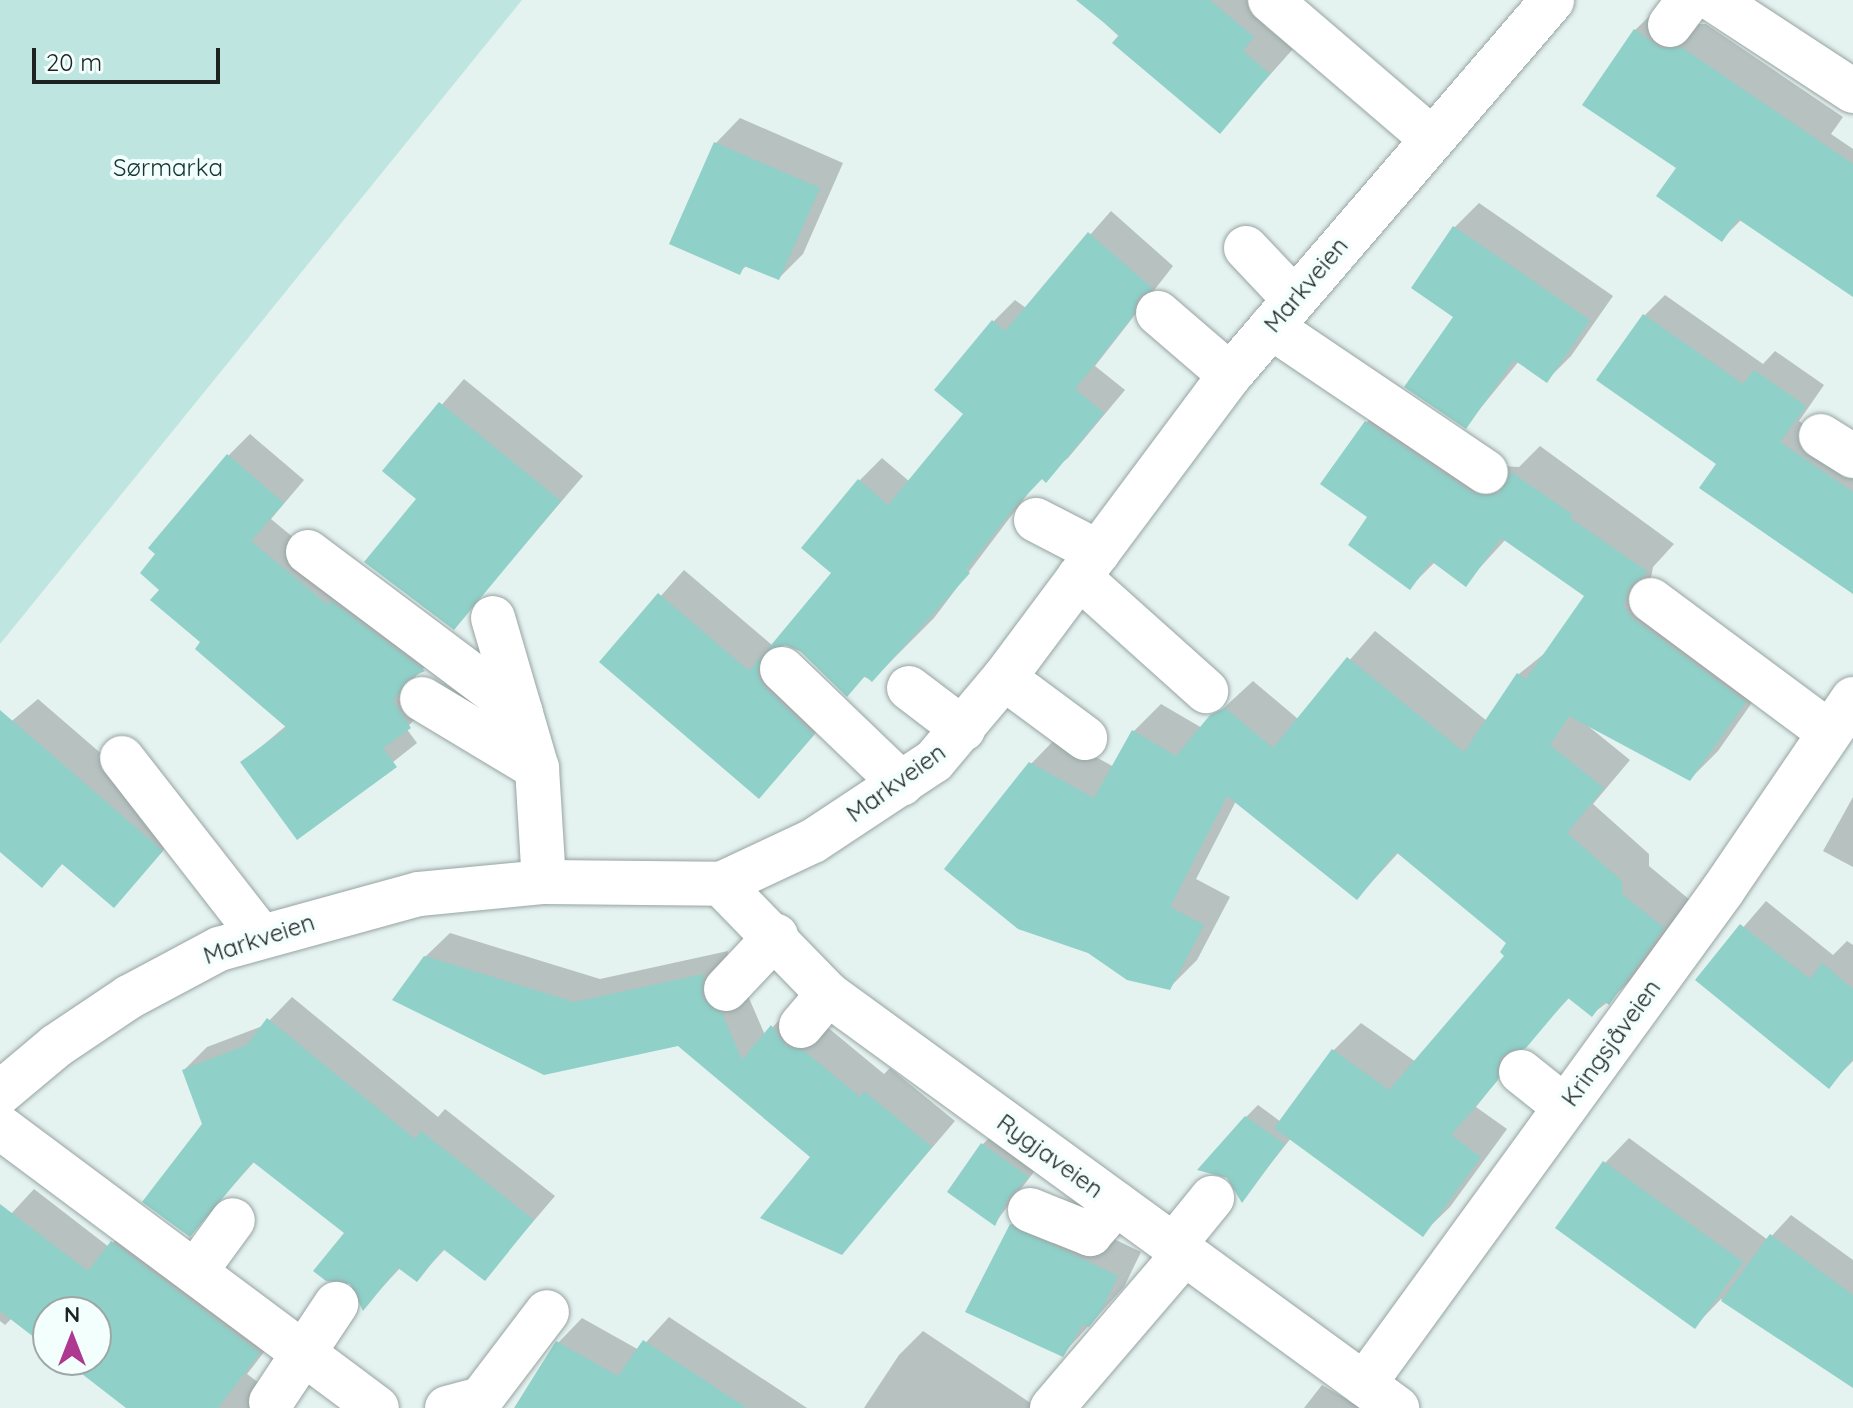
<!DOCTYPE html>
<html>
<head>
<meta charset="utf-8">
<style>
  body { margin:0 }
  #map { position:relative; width:1853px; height:1408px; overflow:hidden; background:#e4f2f0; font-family:Quicksand,sans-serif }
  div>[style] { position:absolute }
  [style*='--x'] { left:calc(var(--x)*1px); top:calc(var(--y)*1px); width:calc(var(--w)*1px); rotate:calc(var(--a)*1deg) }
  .green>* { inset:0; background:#bfe5e1 }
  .shadow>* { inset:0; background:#0003 }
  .building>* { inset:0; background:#8fd0c9 }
  .roads { filter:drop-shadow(0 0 2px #97a4a2) drop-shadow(0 0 2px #97a4a2) }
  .minor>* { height:44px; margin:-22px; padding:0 22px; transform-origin:22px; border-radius:22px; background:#fff }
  span { translate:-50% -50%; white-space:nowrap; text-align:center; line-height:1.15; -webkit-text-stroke:8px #f3fffd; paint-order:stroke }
  .park-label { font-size:24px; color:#143532 }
  .street-label { font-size:24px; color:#1e2322 }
  .north { position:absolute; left:32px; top:1296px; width:80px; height:80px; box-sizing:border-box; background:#f3fffd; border:2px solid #9ea7a5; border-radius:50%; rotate:0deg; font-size:22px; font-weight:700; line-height:32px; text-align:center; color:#1e2322 }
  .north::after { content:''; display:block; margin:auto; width:28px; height:36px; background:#ad3991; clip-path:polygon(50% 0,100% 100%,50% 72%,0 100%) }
  .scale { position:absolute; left:32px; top:48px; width:188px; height:36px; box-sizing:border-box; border:4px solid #1e2322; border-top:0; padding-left:10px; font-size:24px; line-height:28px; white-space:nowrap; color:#1e2322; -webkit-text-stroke:6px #f3fffd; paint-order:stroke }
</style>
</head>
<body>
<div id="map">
  <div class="green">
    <i style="clip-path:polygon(0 0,522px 0,0 644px)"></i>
  </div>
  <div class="shadow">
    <i style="clip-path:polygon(1080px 0,1263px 0,1277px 12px,1265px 26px,1293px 49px,1220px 131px)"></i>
    <i style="clip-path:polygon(1660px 6px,1686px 24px,1706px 24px,1843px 117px,1831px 134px,1853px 149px,1853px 295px,1742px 219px,1722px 239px,1678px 167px,1635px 30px)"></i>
    <i style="clip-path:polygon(740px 118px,843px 163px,803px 254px,779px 278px,747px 265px,739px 273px,672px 243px,716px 143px)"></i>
    <i style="clip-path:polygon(1479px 203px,1613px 296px,1571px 356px,1547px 380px,1519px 361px,1466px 426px,1456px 317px,1414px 287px,1455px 227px)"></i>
    <i style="clip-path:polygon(1111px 211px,1173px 266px,1095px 366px,1125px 390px,1068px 458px,1036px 483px,934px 618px,872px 680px,782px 644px,781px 650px,837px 709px,759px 797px,602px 662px,684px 570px,773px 646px,833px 573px,859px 481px,882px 458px,910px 482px,966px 414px,993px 322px,1015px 300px,1026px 308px)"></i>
    <i style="clip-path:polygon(1665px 295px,1763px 364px,1775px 351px,1824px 385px,1799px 421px,1853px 458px,1853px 563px,1718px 463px,1645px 315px)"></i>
    <i style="clip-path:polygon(464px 379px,583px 476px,454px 628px,419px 499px,385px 471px)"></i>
    <i style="clip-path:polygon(1394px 395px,1501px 466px,1519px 467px,1540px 446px,1674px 544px,1653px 567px,1651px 578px,1659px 591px,1772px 674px,1718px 751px,1690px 779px,1588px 726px,1630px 760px,1593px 804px,1649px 854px,1649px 866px,1690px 900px,1636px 975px,1608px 1002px,1592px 1014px,1570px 997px,1525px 1045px,1476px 1107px,1507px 1129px,1450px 1207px,1422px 1234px,1291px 1138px,1242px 1200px,1246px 1117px,1258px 1105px,1281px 1122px,1334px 1050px,1361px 1023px,1416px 1062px,1507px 955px,1509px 943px,1399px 852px,1357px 898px,1236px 801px,1196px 879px,1230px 897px,1197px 960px,1169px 988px,1031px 764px,1058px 736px,1114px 767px,1134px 731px,1161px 704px,1202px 728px,1253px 681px,1298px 719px,1375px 631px,1487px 721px,1519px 674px,1550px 649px,1587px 596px,1506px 539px,1465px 584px,1435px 562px,1410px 587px,1370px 517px,1323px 483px,1367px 422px)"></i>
    <i style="clip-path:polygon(250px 434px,304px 480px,271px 519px,351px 585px,445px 648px,414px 678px,431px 704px,406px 728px,417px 743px,297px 838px,242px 763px,287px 725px,203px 642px,162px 590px,228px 456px)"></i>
    <i style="clip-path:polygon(38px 699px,185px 826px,114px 905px,64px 862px,42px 885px,0 850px,0 731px)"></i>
    <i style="clip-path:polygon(1853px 797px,1853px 867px,1823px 851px)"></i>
    <i style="clip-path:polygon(1766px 901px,1833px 955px,1847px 941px,1853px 945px,1853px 1061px,1828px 1086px,1698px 980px)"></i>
    <i style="clip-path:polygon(450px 933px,600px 979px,728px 951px,726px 972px,745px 989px,765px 1035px,797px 1002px,884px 1074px,890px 1068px,955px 1121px,842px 1253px,813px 1157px,679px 1044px,425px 957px)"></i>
    <i style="clip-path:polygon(292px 997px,438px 1117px,445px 1109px,555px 1196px,484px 1279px,446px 1248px,416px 1280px,401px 1267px,364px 1307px,346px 1232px,255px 1161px,189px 1234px,205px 1124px,184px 1070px,207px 1047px,265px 1025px)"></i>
    <i style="clip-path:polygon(994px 1133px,1040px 1164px,995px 1223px,982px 1145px)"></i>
    <i style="clip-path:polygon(1629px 1138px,1768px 1240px,1791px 1215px,1853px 1260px,1853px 1387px,1721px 1299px,1695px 1326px,1605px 1163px)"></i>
    <i style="clip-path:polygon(34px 1189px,109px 1247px,136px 1219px,282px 1329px,247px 1374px,292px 1408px,130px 1408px,67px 1360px,96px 1360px,96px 1312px,48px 1312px,48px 1345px,12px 1318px,5px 1325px,0 1321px,0 1226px)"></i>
    <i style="clip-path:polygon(1035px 1201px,1141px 1252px,1124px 1287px,1063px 1354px,1011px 1225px)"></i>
    <i style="clip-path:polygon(669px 1317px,807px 1408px,530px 1408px,558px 1343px,582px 1318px,639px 1350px)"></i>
    <i style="clip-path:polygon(923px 1331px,1032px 1404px,1029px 1408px,864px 1408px,899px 1355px)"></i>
    <i style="clip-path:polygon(1322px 1385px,1362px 1408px,1304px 1408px)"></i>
  </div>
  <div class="building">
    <i style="clip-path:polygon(1076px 0,1210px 0,1254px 37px,1243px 51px,1270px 74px,1220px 134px,1112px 43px,1119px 35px)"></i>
    <i style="clip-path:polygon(1634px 29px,1661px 48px,1681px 47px,1853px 164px,1853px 297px,1738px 219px,1722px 242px,1656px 196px,1676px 168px,1582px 105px)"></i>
    <i style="clip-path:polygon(714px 142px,820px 188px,779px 280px,744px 266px,740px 275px,669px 244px)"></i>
    <i style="clip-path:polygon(1453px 226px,1590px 320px,1547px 383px,1514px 360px,1466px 429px,1404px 387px,1453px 317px,1411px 288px)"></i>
    <i style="clip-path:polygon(1088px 232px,1153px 289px,1139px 297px,1134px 315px,1075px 389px,1104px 413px,1046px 483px,1042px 479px,1014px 508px,966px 570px,970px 573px,872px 682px,865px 676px,847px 697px,799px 650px,787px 645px,767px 650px,831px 573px,801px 548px,858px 479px,888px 505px,963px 414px,934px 390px,992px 320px,1005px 331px)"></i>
    <i style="clip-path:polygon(1643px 314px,1743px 384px,1754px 370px,1806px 406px,1780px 442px,1853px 492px,1853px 594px,1699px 488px,1716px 464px,1596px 380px)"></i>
    <i style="clip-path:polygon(439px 402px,561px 501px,454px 630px,364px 562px,416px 499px,382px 471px)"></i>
    <i style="clip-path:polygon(1365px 421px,1473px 493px,1498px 494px,1511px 472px,1572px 514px,1570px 518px,1648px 572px,1631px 585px,1626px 596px,1624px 607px,1632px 618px,1746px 702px,1690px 781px,1569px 716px,1550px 745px,1604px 788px,1567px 833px,1622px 881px,1622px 894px,1664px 928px,1609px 1005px,1604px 1001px,1592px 1017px,1568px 998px,1526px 1048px,1501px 1057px,1498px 1080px,1451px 1135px,1481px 1157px,1423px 1237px,1274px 1128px,1332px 1049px,1389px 1090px,1504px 956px,1500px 952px,1506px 943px,1396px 852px,1357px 900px,1227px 796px,1170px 907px,1204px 925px,1170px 990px,1127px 980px,1088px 953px,1018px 929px,944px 869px,1029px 762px,1094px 798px,1132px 730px,1176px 756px,1210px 715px,1225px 708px,1273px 748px,1347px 657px,1464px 752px,1517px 673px,1526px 679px,1584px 596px,1501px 538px,1466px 587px,1431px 561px,1410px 590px,1348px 545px,1367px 517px,1320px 484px)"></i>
    <i style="clip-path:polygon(227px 454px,284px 503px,251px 541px,328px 605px,331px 601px,425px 671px,409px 678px,393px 701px,411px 728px,383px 748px,397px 767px,297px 840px,240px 762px,287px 728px,195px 649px,200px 642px,150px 600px,159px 590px,140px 573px,155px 554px,148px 548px)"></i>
    <i style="clip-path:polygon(658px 593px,749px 671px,761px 656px,758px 675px,764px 686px,814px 735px,759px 799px,599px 662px)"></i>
    <i style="clip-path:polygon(0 710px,163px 851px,114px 908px,62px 864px,42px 888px,0 852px)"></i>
    <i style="clip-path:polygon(1740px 924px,1810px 979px,1822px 963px,1853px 989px,1853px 1058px,1829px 1089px,1695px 980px)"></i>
    <i style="clip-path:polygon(424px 956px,574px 1002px,704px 974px,702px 997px,722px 1013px,742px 1060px,771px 1025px,786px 1046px,803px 1050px,860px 1097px,864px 1091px,932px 1147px,842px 1255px,760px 1218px,810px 1157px,678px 1046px,544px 1075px,392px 1000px)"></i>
    <i style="clip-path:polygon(267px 1018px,415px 1139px,421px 1131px,534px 1220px,485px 1281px,443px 1249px,417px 1282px,398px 1268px,363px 1311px,350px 1284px,326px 1281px,313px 1271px,344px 1233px,253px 1162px,190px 1237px,142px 1202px,202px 1124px,182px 1070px,247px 1045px)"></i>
    <i style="clip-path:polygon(1245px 1116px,1285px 1144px,1242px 1203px,1227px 1178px,1197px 1170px)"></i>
    <i style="clip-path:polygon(981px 1143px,1029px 1177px,1007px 1200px,995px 1226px,947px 1192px)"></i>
    <i style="clip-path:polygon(1603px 1161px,1743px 1262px,1695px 1329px,1555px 1228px)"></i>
    <i style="clip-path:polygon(0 1204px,88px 1271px,111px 1241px,260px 1353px,218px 1408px,126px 1408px,64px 1360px,96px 1360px,96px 1312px,48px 1312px,48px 1348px,0 1311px)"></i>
    <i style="clip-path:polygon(1010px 1224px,1118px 1276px,1100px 1313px,1089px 1327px,1083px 1324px,1063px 1357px,965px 1312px)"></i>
    <i style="clip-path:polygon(1770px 1234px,1853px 1295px,1853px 1388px,1721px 1301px)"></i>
    <i style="clip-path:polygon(643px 1340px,747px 1408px,514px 1408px,556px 1341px,618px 1376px)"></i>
  </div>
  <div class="roads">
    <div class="minor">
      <i style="--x:1270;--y:0;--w:212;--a:40.6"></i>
      <i style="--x:1714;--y:0;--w:166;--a:33.2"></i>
      <i style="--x:1670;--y:25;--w:31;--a:-53"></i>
      <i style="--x:1246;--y:248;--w:70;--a:46.7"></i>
      <i style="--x:1158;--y:313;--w:95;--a:40.7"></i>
      <i style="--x:1271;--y:327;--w:259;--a:34"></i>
      <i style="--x:1821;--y:436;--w:38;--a:32"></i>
      <i style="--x:1036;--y:520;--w:70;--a:27.3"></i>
      <i style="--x:308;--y:552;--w:266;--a:36.9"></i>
      <i style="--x:1079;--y:577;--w:171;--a:41.9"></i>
      <i style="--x:1651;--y:600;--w:222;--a:36.6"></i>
      <i style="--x:493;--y:618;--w:156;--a:73.7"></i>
      <i style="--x:537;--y:768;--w:114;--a:86.5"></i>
      <i style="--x:782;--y:669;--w:166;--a:43.8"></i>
      <i style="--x:1004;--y:678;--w:101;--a:36.5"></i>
      <i style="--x:909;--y:688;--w:68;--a:37.2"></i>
      <i style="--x:422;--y:699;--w:134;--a:31"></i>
      <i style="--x:122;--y:758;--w:224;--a:52.1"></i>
      <i style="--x:721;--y:884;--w:153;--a:45.8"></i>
      <i style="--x:828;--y:994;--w:704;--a:36.04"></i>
      <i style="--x:726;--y:989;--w:73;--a:-46.7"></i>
      <i style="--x:801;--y:1026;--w:42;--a:-49.8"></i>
      <i style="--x:1521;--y:1072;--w:56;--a:38.5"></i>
      <i style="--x:0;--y:1093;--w:73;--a:-40"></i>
      <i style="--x:56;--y:1046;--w:88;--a:-33.9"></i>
      <i style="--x:129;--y:997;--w:102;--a:-28.1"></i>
      <i style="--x:219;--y:949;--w:207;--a:-15.4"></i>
      <i style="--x:419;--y:894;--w:126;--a:-5.5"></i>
      <i style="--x:544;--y:882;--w:177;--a:0.6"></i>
      <i style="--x:721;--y:884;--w:102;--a:-25.1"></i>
      <i style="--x:813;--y:841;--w:145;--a:-33.5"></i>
      <i style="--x:934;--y:761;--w:109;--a:-49.9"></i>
      <i style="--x:1004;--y:678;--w:378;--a:-53.3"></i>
      <i style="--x:1230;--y:375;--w:494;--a:-49.3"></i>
      <i style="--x:0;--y:1127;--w:470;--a:36.7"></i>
      <i style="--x:1030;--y:1210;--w:65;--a:21.8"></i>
      <i style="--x:1090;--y:1234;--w:40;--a:-49"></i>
      <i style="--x:1173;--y:1246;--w:62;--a:-50.9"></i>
      <i style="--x:195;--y:1272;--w:64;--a:-53.8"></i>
      <i style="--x:1364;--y:1384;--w:611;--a:-53.99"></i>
      <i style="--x:1723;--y:890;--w:231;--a:-55.8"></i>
      <i style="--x:271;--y:1402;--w:118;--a:-56.4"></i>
      <i style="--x:447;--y:1408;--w:35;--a:-15"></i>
      <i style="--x:481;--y:1399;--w:109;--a:-52.8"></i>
      <i style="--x:1052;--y:1408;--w:203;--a:-49.4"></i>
    </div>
  </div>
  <div class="park-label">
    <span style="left:168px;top:168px">Sørmarka</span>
  </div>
  <div class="street-label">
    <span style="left:1306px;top:285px;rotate:-50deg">Markveien</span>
    <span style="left:896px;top:783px;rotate:-36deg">Markveien</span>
    <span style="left:259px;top:939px;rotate:-18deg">Markveien</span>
    <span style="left:1611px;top:1043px;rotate:-54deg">Kringsjåveien</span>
    <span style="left:1050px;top:1156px;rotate:36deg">Rygjaveien</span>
  </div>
  <div class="north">N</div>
  <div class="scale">20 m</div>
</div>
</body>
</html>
